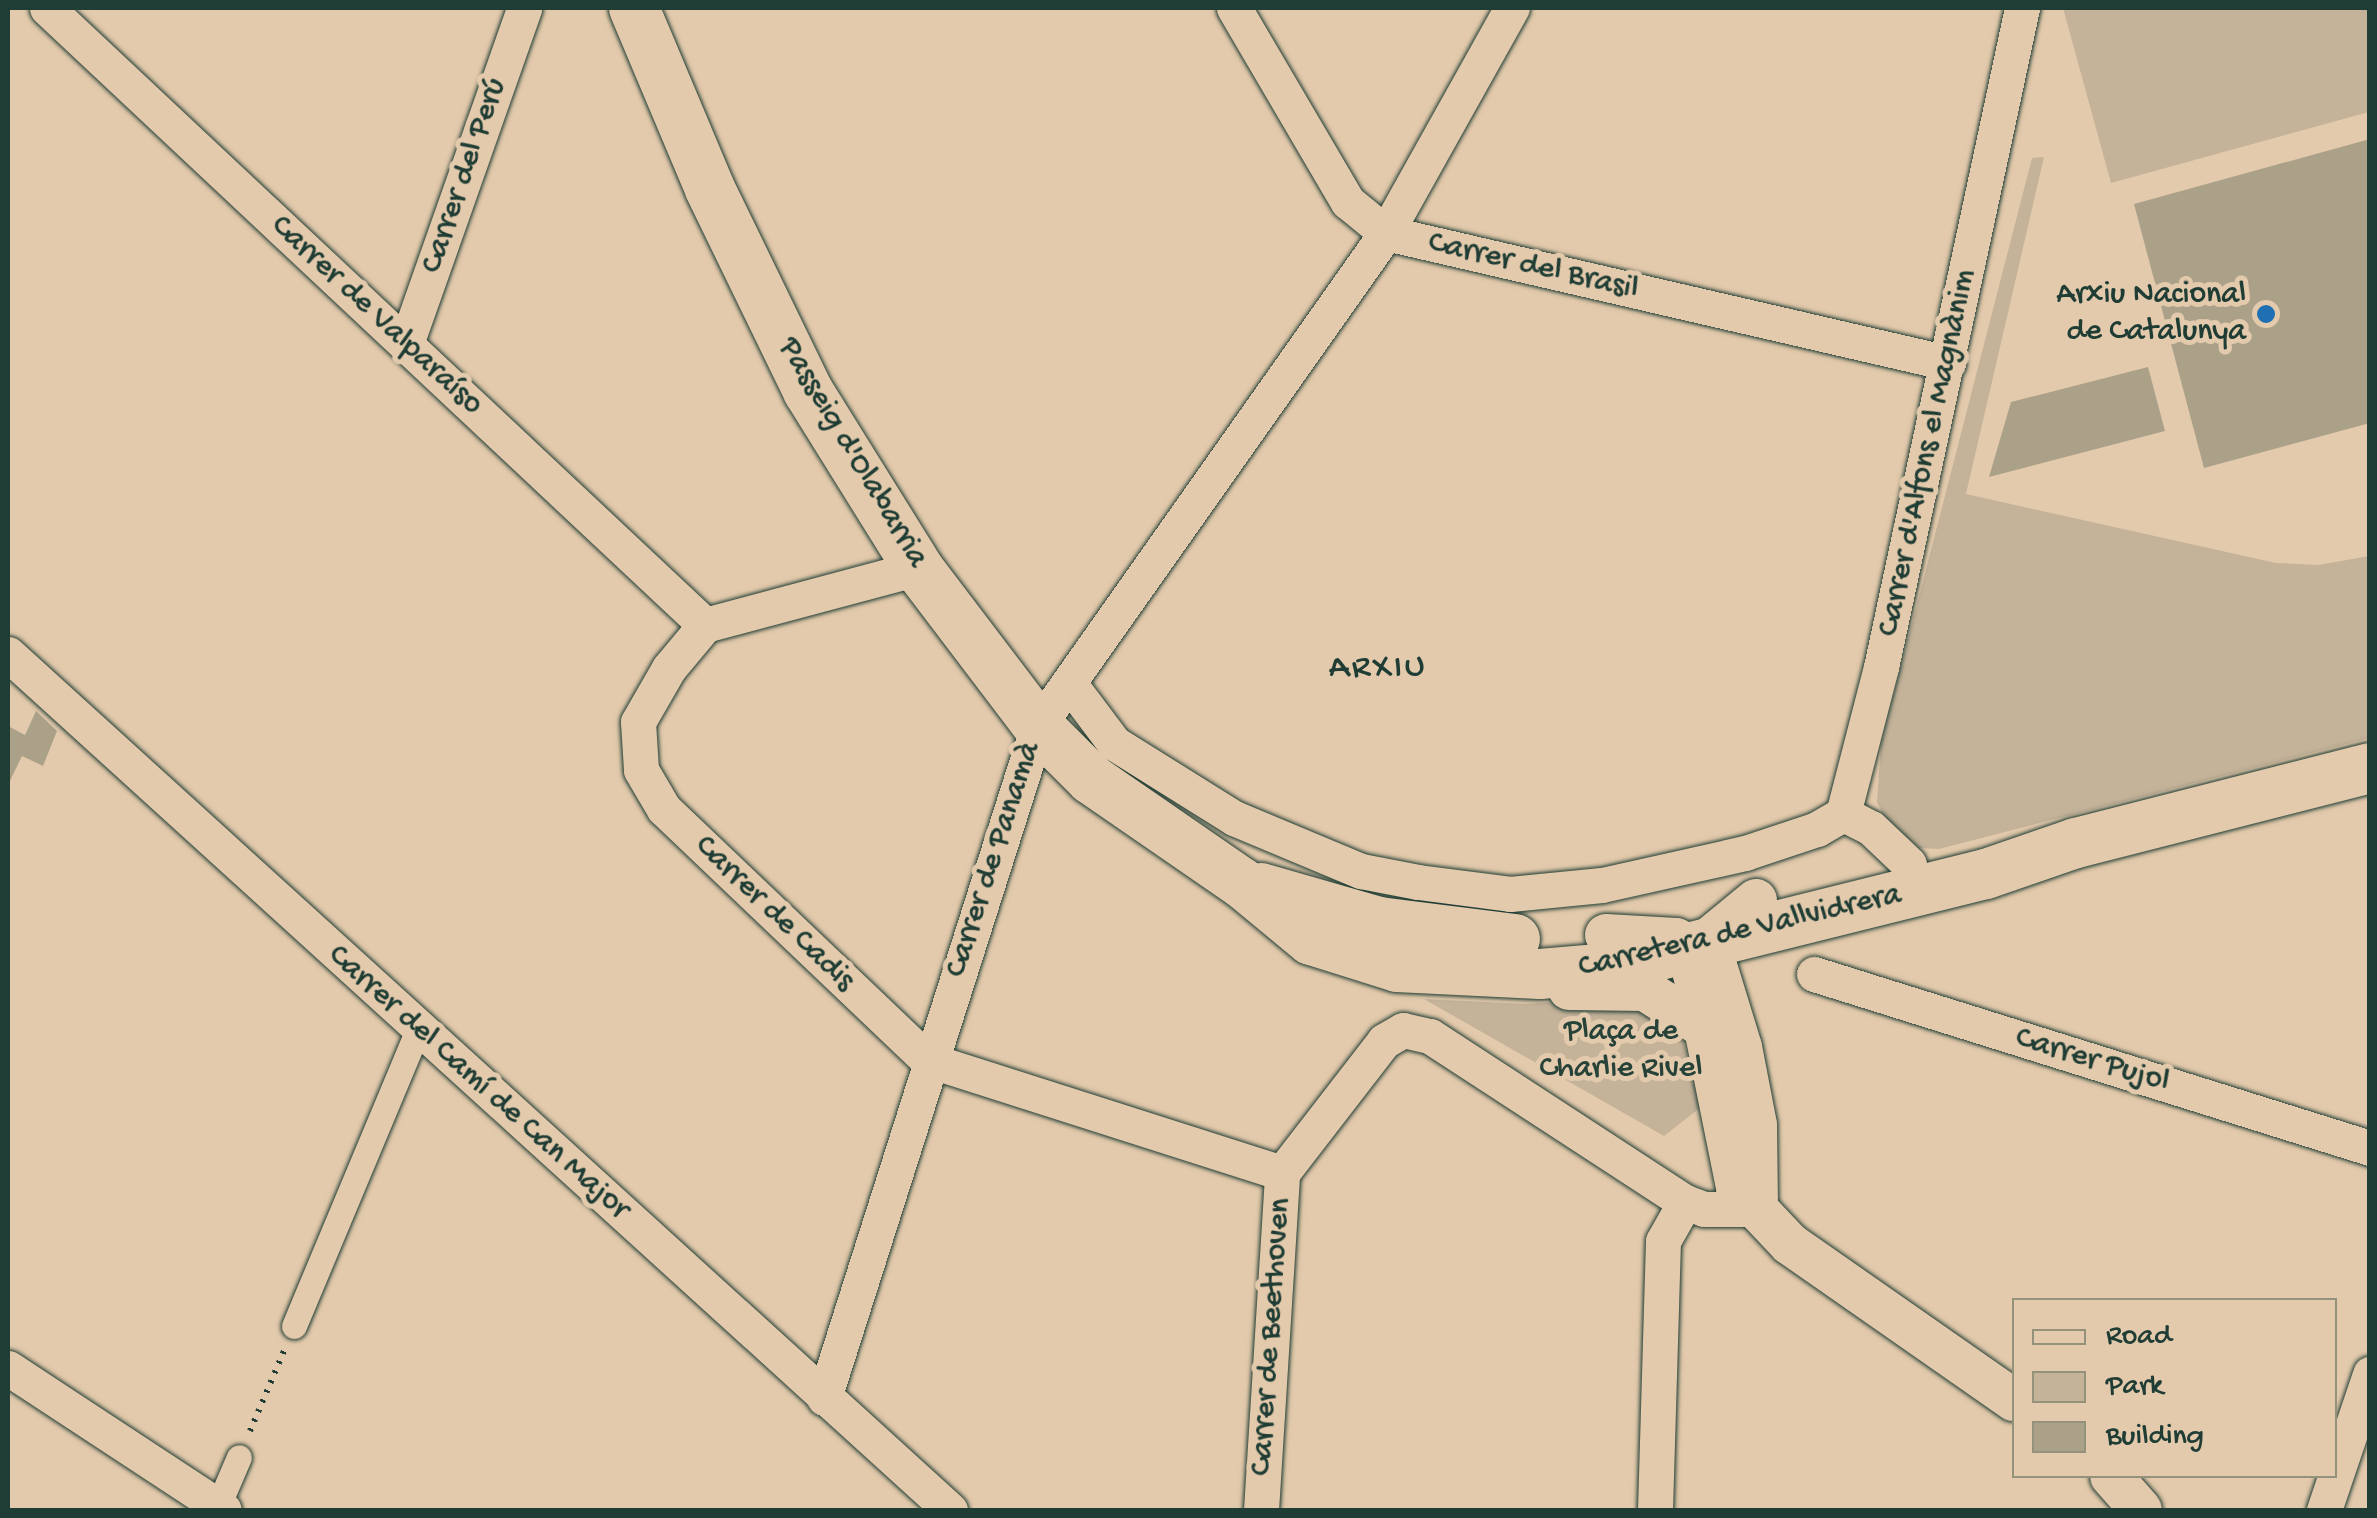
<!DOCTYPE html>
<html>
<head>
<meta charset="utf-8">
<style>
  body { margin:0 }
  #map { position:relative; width:2377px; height:1518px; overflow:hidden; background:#e4caac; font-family:"Gochi Hand",sans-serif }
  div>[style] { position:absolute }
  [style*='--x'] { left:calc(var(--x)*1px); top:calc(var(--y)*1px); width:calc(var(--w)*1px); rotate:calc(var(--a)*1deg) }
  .green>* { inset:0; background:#c4b299 }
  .building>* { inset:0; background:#aba189 }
  .path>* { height:6px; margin-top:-3px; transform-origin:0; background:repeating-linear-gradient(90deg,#1f3d34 0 2.5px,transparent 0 10.5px) }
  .roads { filter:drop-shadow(0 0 2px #1f3d34) drop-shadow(0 0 2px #1f3d34) }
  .pedestrian>* { height:25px; margin:-12.5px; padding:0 12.5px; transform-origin:12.5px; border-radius:12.5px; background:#e4caac }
  .minor>* { height:35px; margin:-17.5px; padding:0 17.5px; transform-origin:17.5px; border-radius:17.5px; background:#e4caac }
  .tertiary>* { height:42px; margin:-21px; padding:0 21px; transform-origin:21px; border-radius:21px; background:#e4caac }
  .secondary>* { height:50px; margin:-25px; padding:0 25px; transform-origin:25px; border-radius:25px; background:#e4caac }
  .dots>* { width:28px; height:28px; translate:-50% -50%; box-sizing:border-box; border:5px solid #e4caac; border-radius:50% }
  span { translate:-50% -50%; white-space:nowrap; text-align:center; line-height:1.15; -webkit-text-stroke:10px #e4caac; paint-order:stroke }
  .street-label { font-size:32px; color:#1f3d34 }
  .poi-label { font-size:32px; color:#1f3d34 }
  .right { translate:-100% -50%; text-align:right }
  .park-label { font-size:32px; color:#274339 }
  .neighbourhood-label { font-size:35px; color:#1f3d34; letter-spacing:2.5px }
  .frame { position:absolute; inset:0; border:10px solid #1f3d34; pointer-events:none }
  .legend { position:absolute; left:2012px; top:1298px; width:325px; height:180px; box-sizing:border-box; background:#e4caac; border:2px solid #95927c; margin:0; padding:12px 18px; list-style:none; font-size:30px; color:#1f3d34 }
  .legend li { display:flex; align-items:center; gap:20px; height:50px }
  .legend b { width:50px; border:2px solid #95927c }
</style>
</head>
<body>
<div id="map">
  <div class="green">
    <i style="clip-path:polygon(2063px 8px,2369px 8px,2369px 112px,2111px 183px)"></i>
    <i style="clip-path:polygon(2044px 157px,1966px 494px,2276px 563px,2319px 565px,2369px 556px,2369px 738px,1939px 849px,1919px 848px,1884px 817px,1877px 802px,1881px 744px,2032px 158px)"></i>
    <i style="clip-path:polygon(1633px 997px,1679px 1026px,1701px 1107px,1664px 1136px,1424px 999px,1525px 1004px)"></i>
  </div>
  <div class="building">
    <i style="clip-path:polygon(2370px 139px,2370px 423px,2204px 468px,2134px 204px)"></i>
    <i style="clip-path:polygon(2148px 367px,2165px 431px,1989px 477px,2011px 402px)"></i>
    <i style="clip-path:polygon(36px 711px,57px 731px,43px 766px,22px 756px,8px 785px,8px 726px,25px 735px)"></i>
  </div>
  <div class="path">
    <i style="--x:250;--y:1431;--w:87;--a:-67"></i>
  </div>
  <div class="roads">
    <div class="pedestrian">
      <i style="--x:294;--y:1326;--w:322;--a:-67.3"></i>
      <i style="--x:218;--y:1506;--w:53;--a:-66.8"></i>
    </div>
    <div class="minor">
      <i style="--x:47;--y:8;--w:902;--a:43.16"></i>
      <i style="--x:1234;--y:8;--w:225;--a:59.6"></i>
      <i style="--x:1348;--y:202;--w:49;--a:39.2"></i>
      <i style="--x:1386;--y:233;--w:577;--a:13.02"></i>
      <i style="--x:406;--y:344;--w:356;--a:-70.6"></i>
      <i style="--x:918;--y:568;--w:220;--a:165"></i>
      <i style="--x:705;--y:625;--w:56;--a:129.9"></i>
      <i style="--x:669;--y:668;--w:62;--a:119.9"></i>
      <i style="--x:638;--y:722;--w:48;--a:86.4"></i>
      <i style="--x:641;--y:770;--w:45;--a:59.5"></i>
      <i style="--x:664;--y:809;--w:364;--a:43.6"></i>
      <i style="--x:928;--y:1060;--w:372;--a:17.7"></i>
      <i style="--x:8;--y:654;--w:1273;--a:42.26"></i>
      <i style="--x:1072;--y:687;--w:70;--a:53.1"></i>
      <i style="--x:1114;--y:743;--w:142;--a:32"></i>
      <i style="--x:1234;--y:818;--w:138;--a:22.7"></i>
      <i style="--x:1361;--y:871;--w:58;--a:10.9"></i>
      <i style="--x:1418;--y:882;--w:93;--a:7.4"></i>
      <i style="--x:1510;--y:894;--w:92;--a:-5.6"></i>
      <i style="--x:1602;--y:885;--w:147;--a:-12.6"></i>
      <i style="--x:1745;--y:853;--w:76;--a:-18.4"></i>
      <i style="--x:1817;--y:829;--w:30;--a:-30"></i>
      <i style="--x:1909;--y:864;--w:52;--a:-136.5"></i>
      <i style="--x:1871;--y:828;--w:31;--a:-153"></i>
      <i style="--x:1843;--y:814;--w:152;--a:-75.5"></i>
      <i style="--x:1881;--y:667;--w:674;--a:-77.92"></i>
      <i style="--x:1814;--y:974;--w:583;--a:17.38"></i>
      <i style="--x:8;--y:1368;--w:258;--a:33.3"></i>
      <i style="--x:824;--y:1398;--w:705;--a:-72.34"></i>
      <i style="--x:1038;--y:726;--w:603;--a:-54.78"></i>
      <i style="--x:1386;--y:233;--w:258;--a:-60.8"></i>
      <i style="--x:1261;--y:1510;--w:338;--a:-86.4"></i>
      <i style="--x:1282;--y:1173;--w:167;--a:-52.3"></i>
      <i style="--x:1384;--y:1041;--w:22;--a:-30"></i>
      <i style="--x:1403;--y:1030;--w:28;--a:13"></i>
      <i style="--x:1430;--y:1036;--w:304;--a:33.1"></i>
      <i style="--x:1685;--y:1202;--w:20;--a:20"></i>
      <i style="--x:1704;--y:1209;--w:53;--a:0"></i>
      <i style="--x:1655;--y:1510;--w:269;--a:-88.3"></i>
      <i style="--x:1663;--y:1241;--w:45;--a:-60.6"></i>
      <i style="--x:2324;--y:1510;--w:144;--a:-71.3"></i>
    </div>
    <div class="tertiary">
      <i style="--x:1756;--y:900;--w:72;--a:140.6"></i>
      <i style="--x:1700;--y:946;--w:29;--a:102"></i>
      <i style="--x:1694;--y:974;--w:218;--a:78.6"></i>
      <i style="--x:1737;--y:1188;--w:77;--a:46.6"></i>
      <i style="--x:1790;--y:1244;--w:273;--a:34.9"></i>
      <i style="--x:1606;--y:935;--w:70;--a:3.3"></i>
      <i style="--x:1676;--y:939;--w:41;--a:24.7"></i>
      <i style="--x:1713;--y:956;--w:95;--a:72.9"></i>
      <i style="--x:1741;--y:1047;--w:79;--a:79.1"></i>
      <i style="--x:1756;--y:1125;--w:84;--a:89.3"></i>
      <i style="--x:1569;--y:989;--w:76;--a:0.8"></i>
      <i style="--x:1645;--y:990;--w:67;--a:32.3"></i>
      <i style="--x:2111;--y:1476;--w:45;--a:48.6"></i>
    </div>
    <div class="secondary">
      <i style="--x:634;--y:8;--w:196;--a:67.2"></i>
      <i style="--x:710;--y:189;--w:225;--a:64.1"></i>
      <i style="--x:808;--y:391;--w:208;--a:58.1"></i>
      <i style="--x:918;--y:568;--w:198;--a:52.8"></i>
      <i style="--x:1038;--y:726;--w:75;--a:45"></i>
      <i style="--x:1091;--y:779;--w:183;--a:34.6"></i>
      <i style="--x:1242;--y:883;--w:89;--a:39.6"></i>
      <i style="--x:1311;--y:940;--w:90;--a:17.4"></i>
      <i style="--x:1397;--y:967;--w:143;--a:2.8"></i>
      <i style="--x:1540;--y:974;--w:68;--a:-5"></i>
      <i style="--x:1608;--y:968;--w:390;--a:-14"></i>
      <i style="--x:1986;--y:874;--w:95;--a:-19"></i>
      <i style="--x:2076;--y:843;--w:303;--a:-14.3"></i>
      <i style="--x:1261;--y:888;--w:123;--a:16.1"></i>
      <i style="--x:1379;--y:922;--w:137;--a:7.1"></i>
    </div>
  </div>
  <div class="dots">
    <i style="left:2266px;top:314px;background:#1f6fb2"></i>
  </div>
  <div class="street-label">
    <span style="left:465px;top:176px;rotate:-71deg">Carrer del Perú</span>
    <span style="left:1533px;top:267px;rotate:13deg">Carrer del Brasil</span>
    <span style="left:376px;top:316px;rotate:43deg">Carrer de Valparaíso</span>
    <span style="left:852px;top:453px;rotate:59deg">Passeig d'Olabarria</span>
    <span style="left:1928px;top:453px;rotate:-78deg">Carrer d'Alfons el Magnànim</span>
    <span style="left:994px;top:860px;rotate:-72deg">Carrer de Panamà</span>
    <span style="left:774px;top:914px;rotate:44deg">Carrer de Cadis</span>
    <span style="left:1740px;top:932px;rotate:-13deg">Carretera de Vallvidrera</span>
    <span style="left:2092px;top:1061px;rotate:17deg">Carrer Pujol</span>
    <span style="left:478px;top:1083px;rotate:42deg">Carrer del Camí de Can Major</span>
    <span style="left:1272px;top:1337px;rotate:-86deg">Carrer de Beethoven</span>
  </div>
  <div class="poi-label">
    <span class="right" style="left:2246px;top:314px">Arxiu Nacional<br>de Catalunya</span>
  </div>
  <div class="park-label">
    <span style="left:1621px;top:1051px">Plaça de<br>Charlie Rivel</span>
  </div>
  <div class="neighbourhood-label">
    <span style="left:1378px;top:669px">ARXIU</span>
  </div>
  <div class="frame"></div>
  <ul class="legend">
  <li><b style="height:12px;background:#e4caac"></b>Road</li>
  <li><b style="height:28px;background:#c4b299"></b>Park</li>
  <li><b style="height:28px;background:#aba189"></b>Building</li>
  </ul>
</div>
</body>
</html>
